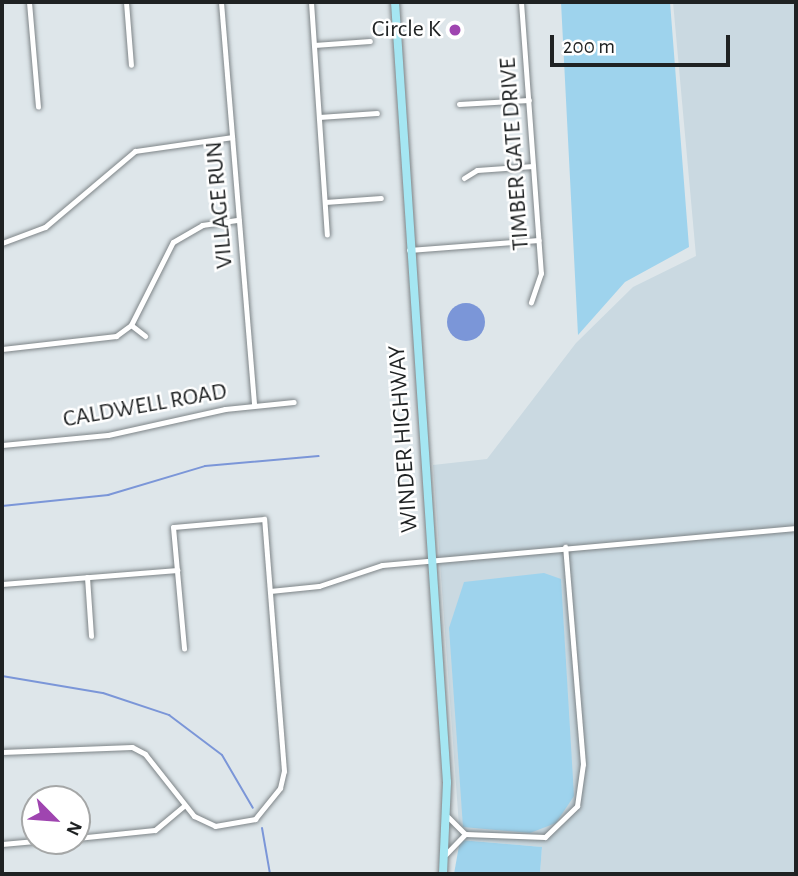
<!DOCTYPE html>
<html>
<head>
<meta charset="utf-8">
<style>
  body { margin:0 }
  #map { position:relative; width:798px; height:876px; overflow:hidden; background:#dee6ea; font-family:"Alegreya Sans",sans-serif }
  div>[style] { position:absolute }
  [style*='--x'] { left:calc(var(--x)*1px); top:calc(var(--y)*1px); width:calc(var(--w)*1px); rotate:calc(var(--a)*1deg) }
  .built>* { inset:0; background:#cad9e1 }
  .green>* { inset:0; background:#9ed3ed }
  .water>* { inset:0; background:#7b96d8 }
  .round { border-radius:50% }
  .stream>* { height:2px; margin:-1px; padding:0 1px; transform-origin:1px; border-radius:1px; background:#7b96d8 }
  .roads { filter:drop-shadow(0 0 2px #7d8487) drop-shadow(0 0 2px #7d8487) }
  .minor>* { height:5px; margin:-2.5px; padding:0 2.5px; transform-origin:2.5px; border-radius:2.5px; background:#fff }
  .primary>* { height:8px; margin:-4px; padding:0 4px; transform-origin:4px; border-radius:4px; background:#a5e6f2 }
  .dots>* { width:19px; height:19px; translate:-50% -50%; box-sizing:border-box; border:4px solid #fff; border-radius:50% }
  span { translate:-50% -50%; white-space:nowrap; text-align:center; line-height:1.15; -webkit-text-stroke:5px #fff; paint-order:stroke }
  .poi-label { font-size:24px; color:#1f2223 }
  .right { translate:-100% -50%; text-align:right }
  .street-label { font-size:24px; color:#1f2223 }
  .frame { position:absolute; inset:0; border:4px solid #1f2223; pointer-events:none }
  .north { position:absolute; left:21px; top:785px; width:70px; height:70px; box-sizing:border-box; background:#fff; border:2px solid #a5a7a7; border-radius:50%; rotate:115deg; font-size:19px; font-weight:700; line-height:28px; text-align:center; color:#1f2223 }
  .north::after { content:''; display:block; margin:auto; width:24px; height:32px; background:#9f45b0; clip-path:polygon(50% 0,100% 100%,50% 72%,0 100%) }
  .scale { position:absolute; left:550px; top:35px; width:180px; height:32px; box-sizing:border-box; border:4px solid #1f2223; border-top:0; padding-left:9px; font-size:21px; line-height:24px; white-space:nowrap; color:#1f2223; -webkit-text-stroke:5px #fff; paint-order:stroke }
</style>
</head>
<body>
<div id="map">
  <div class="built">
    <i style="clip-path:polygon(673px 2px,796px 2px,796px 874px,540px 874px,542px 847px,460px 840px,433px 465px,487px 459px,576px 343px,633px 287px,696px 256px)"></i>
  </div>
  <div class="green">
    <i style="clip-path:polygon(561px 2px,670px 2px,689px 247px,625px 282px,578px 335px)"></i>
    <i style="clip-path:polygon(544px 573px,561px 579px,574px 796px,556px 823px,530px 833px,463px 827px,449px 628px,464px 582px)"></i>
    <i style="clip-path:polygon(460px 840px,542px 847px,540px 874px,454px 874px)"></i>
  </div>
  <div class="water">
    <i class="round" style="left:447px;top:303px;width:38px;height:38px"></i>
  </div>
  <div class="stream">
    <i style="--x:2;--y:506;--w:107;--a:-5.9"></i>
    <i style="--x:108;--y:495;--w:101;--a:-16.6"></i>
    <i style="--x:205;--y:466;--w:114;--a:-5"></i>
    <i style="--x:2;--y:676;--w:102;--a:9.6"></i>
    <i style="--x:103;--y:693;--w:70;--a:18.4"></i>
    <i style="--x:169;--y:715;--w:66;--a:37"></i>
    <i style="--x:222;--y:755;--w:61;--a:59.7"></i>
    <i style="--x:262;--y:828;--w:47;--a:80.1"></i>
  </div>
  <div class="roads">
    <div class="minor">
      <i style="--x:29;--y:2;--w:105;--a:85.1"></i>
      <i style="--x:126;--y:2;--w:63;--a:85.5"></i>
      <i style="--x:221;--y:2;--w:404;--a:85.3"></i>
      <i style="--x:311;--y:2;--w:233;--a:86.1"></i>
      <i style="--x:521;--y:2;--w:272;--a:85.8"></i>
      <i style="--x:541;--y:273;--w:31;--a:109"></i>
      <i style="--x:314;--y:45;--w:56;--a:-4.1"></i>
      <i style="--x:459;--y:104;--w:70;--a:-3.3"></i>
      <i style="--x:319;--y:117;--w:58;--a:-3.9"></i>
      <i style="--x:464;--y:178;--w:15;--a:-32"></i>
      <i style="--x:477;--y:170;--w:56;--a:-4.1"></i>
      <i style="--x:325;--y:202;--w:56;--a:-4.1"></i>
      <i style="--x:2;--y:243;--w:46;--a:-20.4"></i>
      <i style="--x:45;--y:227;--w:118;--a:-40.2"></i>
      <i style="--x:135;--y:151;--w:98;--a:-8.2"></i>
      <i style="--x:409;--y:250;--w:130;--a:-4.4"></i>
      <i style="--x:131;--y:325;--w:18;--a:38"></i>
      <i style="--x:2;--y:349;--w:115;--a:-6.5"></i>
      <i style="--x:116;--y:336;--w:19;--a:-36"></i>
      <i style="--x:131;--y:325;--w:93;--a:-63.2"></i>
      <i style="--x:173;--y:242;--w:34;--a:-30"></i>
      <i style="--x:202;--y:225;--w:37;--a:-8"></i>
      <i style="--x:2;--y:445;--w:106;--a:-5.4"></i>
      <i style="--x:108;--y:435;--w:120;--a:-12.5"></i>
      <i style="--x:225;--y:409;--w:69;--a:-5.8"></i>
      <i style="--x:87;--y:577;--w:59;--a:86.1"></i>
      <i style="--x:2;--y:584;--w:176;--a:-4.6"></i>
      <i style="--x:270;--y:591;--w:49;--a:-5.8"></i>
      <i style="--x:319;--y:586;--w:66;--a:-18.4"></i>
      <i style="--x:382;--y:565;--w:416;--a:-5.1"></i>
      <i style="--x:2;--y:752;--w:130;--a:-2.2"></i>
      <i style="--x:132;--y:747;--w:15;--a:28"></i>
      <i style="--x:145;--y:754;--w:79;--a:51.7"></i>
      <i style="--x:194;--y:816;--w:23;--a:25"></i>
      <i style="--x:215;--y:826;--w:41;--a:-9.9"></i>
      <i style="--x:255;--y:819;--w:40;--a:-51"></i>
      <i style="--x:280;--y:788;--w:17;--a:-77"></i>
      <i style="--x:284;--y:771;--w:253;--a:-94.5"></i>
      <i style="--x:264;--y:519;--w:91;--a:175"></i>
      <i style="--x:173;--y:527;--w:122;--a:84.8"></i>
      <i style="--x:448;--y:817;--w:24;--a:45"></i>
      <i style="--x:465;--y:834;--w:80;--a:2.1"></i>
      <i style="--x:545;--y:837;--w:45;--a:-44.1"></i>
      <i style="--x:577;--y:806;--w:42;--a:-81.9"></i>
      <i style="--x:583;--y:764;--w:218;--a:-94.7"></i>
      <i style="--x:77;--y:838;--w:78;--a:-5.9"></i>
      <i style="--x:155;--y:830;--w:38;--a:-40"></i>
      <i style="--x:2;--y:844;--w:36;--a:-5"></i>
      <i style="--x:446;--y:854;--w:28;--a:-46"></i>
    </div>
    <div class="primary">
      <i style="--x:395;--y:2;--w:782;--a:86.19"></i>
      <i style="--x:447;--y:782;--w:92;--a:92.5"></i>
    </div>
  </div>
  <div class="dots">
    <i style="left:455px;top:30px;background:#9f45b0"></i>
  </div>
  <div class="poi-label">
    <span class="right" style="left:441px;top:30px">Circle K</span>
  </div>
  <div class="street-label">
    <span style="left:515px;top:154px;rotate:-94deg">TIMBER GATE DRIVE</span>
    <span style="left:220px;top:205px;rotate:-95deg">VILLAGE RUN</span>
    <span style="left:145px;top:406px;rotate:-10deg">CALDWELL ROAD</span>
    <span style="left:404px;top:439px;rotate:-94deg">WINDER HIGHWAY</span>
  </div>
  <div class="frame"></div>
  <div class="north">N</div>
  <div class="scale">200 m</div>
</div>
</body>
</html>
